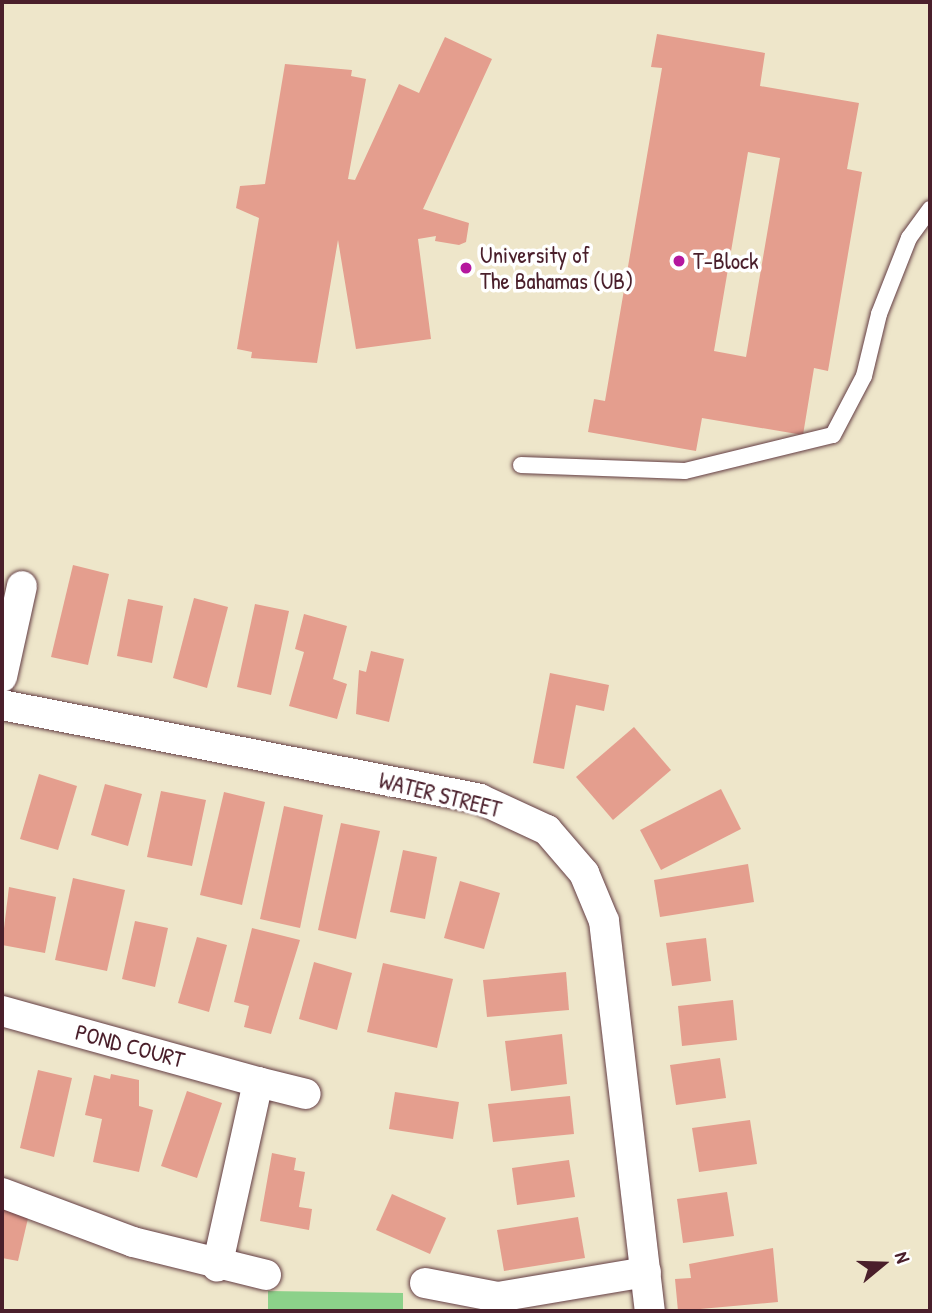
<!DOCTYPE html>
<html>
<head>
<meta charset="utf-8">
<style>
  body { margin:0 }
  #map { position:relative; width:932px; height:1313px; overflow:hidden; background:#eee6ca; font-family:"Patrick Hand",sans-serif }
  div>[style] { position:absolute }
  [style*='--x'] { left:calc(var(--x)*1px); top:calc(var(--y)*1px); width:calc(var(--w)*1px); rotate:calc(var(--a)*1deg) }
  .green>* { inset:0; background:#8cd18a }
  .building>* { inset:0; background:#e49e8e }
  .roads { filter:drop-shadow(0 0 2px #633d43) drop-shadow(0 0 2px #633d43) }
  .service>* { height:16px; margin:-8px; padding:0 8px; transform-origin:8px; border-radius:8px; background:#fff }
  .minor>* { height:30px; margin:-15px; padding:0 15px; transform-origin:15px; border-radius:15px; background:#fff }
  .dots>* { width:19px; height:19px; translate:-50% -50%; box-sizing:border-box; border:4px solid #fff; border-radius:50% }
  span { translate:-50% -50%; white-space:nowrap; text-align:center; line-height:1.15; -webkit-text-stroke:7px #fff; paint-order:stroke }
  .poi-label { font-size:23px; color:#4a1f2b }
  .left { translate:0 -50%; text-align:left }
  .street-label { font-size:23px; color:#4a1f2b }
  .frame { position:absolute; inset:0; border:4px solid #4a1f2b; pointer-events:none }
  .north { position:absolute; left:848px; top:1229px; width:70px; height:70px; -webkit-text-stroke:5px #fff; paint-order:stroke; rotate:71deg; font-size:19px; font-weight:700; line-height:28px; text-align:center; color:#4a1f2b }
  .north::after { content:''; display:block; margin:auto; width:24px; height:32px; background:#4a1f2b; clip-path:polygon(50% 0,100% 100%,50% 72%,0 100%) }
</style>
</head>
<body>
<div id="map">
  <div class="green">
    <i style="clip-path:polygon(268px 1291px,403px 1293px,403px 1311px,268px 1311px)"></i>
  </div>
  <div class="building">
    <i style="clip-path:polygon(evenodd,657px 34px,765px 53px,760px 86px,859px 103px,847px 169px,862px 172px,828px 371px,814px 368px,803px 435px,702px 418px,696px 451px,588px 432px,594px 399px,605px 401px,662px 68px,651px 67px,657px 34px,748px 152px,780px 158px,746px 357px,714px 351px,748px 152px)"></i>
    <i style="clip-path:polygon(445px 37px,492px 59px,423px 209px,469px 223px,466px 242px,459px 245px,435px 241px,436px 236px,418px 239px,431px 339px,356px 349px,338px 240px,317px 363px,251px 358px,252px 352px,237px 349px,259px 218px,236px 208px,240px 186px,265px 184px,285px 64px,352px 70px,351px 76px,366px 79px,348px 179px,355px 180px,399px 84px,419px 93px)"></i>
    <i style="clip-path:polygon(73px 565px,109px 574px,88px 665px,51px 657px)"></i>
    <i style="clip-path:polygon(194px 598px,228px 607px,207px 688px,173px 678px)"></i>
    <i style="clip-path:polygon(128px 599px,163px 606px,152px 663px,117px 656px)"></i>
    <i style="clip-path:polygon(255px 604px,289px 611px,271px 695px,237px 687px)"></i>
    <i style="clip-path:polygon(304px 614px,347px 626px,333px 679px,347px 684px,337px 719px,289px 706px,304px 652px,295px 649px)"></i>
    <i style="clip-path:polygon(371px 651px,404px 659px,389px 722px,356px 714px,359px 670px,366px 672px)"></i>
    <i style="clip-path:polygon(550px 673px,609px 685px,604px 711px,576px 705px,564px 769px,533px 763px)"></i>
    <i style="clip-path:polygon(634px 727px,671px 770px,613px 820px,576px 777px)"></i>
    <i style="clip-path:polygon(39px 774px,77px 786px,58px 850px,20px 839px)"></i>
    <i style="clip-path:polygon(105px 784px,142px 794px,128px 846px,91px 835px)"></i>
    <i style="clip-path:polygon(721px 789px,741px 829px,661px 870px,640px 830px)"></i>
    <i style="clip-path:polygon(161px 791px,206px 800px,192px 866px,147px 857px)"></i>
    <i style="clip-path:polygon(224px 792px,265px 802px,242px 905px,200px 895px)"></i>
    <i style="clip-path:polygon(284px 806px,323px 815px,300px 928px,260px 919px)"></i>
    <i style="clip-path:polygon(341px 823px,380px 831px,356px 939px,318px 930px)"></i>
    <i style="clip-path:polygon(403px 850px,437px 857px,425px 919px,390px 912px)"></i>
    <i style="clip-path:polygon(748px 864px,754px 902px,660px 917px,654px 880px)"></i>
    <i style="clip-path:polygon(73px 878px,125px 890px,107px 971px,55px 960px)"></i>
    <i style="clip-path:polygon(460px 881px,500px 893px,484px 949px,444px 938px)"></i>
    <i style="clip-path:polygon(9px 887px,56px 897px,45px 953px,2px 945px)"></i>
    <i style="clip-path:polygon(135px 921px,168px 928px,155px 987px,122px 979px)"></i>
    <i style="clip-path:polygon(252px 928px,300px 940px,271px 1034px,244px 1027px,249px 1006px,234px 1002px)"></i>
    <i style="clip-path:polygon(197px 937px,227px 945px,209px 1012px,178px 1003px)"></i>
    <i style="clip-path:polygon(706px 938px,711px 981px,672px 986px,666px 943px)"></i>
    <i style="clip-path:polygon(314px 962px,352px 973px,337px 1030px,299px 1019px)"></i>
    <i style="clip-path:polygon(383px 963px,453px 979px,437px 1048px,367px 1032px)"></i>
    <i style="clip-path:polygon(566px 972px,569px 1010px,487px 1017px,483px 980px)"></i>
    <i style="clip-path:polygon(733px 1000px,737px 1040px,682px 1046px,678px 1006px)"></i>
    <i style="clip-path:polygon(562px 1034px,567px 1084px,511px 1091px,505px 1041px)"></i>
    <i style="clip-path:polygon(720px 1058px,726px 1098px,676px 1105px,670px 1065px)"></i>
    <i style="clip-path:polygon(38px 1070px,72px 1078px,54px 1157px,20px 1148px)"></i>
    <i style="clip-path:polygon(111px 1074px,139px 1080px,139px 1106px,153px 1110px,139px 1172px,93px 1162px,102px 1119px,85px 1115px,94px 1075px,110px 1079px)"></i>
    <i style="clip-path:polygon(187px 1091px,222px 1103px,197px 1178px,161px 1166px)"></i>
    <i style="clip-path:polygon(395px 1092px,459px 1102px,453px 1139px,389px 1129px)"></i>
    <i style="clip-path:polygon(570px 1096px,574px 1134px,493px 1142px,488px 1104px)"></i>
    <i style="clip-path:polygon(750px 1120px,757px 1164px,699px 1172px,692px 1128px)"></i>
    <i style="clip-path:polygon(272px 1153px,296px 1158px,294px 1170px,305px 1172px,299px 1207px,312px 1209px,309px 1230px,260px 1221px)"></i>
    <i style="clip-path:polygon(569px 1160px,575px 1197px,517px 1205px,512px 1168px)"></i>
    <i style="clip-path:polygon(727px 1192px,734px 1236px,683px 1243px,677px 1199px)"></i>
    <i style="clip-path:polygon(392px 1194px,446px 1218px,430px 1254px,376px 1230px)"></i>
    <i style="clip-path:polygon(2px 1208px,29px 1214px,18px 1261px,2px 1258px)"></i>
    <i style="clip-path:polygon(578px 1217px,585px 1258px,504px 1271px,497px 1230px)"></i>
    <i style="clip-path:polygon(773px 1248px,778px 1302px,678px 1311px,675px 1279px,691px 1278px,689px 1264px)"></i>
  </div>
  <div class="roads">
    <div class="service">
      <i style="--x:521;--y:465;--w:164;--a:2.1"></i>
      <i style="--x:685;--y:471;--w:152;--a:-13.7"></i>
      <i style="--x:833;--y:435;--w:67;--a:-62.3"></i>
      <i style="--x:864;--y:376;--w:64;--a:-76.4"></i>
      <i style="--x:879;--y:314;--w:82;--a:-68.5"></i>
      <i style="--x:909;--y:238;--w:36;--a:-54"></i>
    </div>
    <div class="minor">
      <i style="--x:2;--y:677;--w:93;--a:-77.6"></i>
      <i style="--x:2;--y:705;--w:487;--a:11.1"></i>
      <i style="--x:480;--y:799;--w:74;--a:24.8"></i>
      <i style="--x:547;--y:830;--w:57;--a:49.3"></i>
      <i style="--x:584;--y:873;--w:52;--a:67.4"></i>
      <i style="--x:604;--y:921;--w:393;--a:83.3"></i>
      <i style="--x:2;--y:1011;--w:266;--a:15.5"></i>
      <i style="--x:258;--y:1082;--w:189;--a:102.5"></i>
      <i style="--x:258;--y:1082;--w:49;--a:14"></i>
      <i style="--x:2;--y:1193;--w:140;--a:20.5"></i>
      <i style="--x:133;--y:1242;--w:137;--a:13.9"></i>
      <i style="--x:425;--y:1283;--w:74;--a:10.9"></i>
      <i style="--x:498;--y:1297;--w:150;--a:-9.6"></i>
    </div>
  </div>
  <div class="dots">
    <i style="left:679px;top:261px;background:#b5179e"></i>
    <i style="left:466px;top:268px;background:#b5179e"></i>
  </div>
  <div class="poi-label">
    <span class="left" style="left:480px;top:268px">University of<br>The Bahamas (UB)</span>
    <span class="left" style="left:693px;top:261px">T-Block</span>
  </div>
  <div class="street-label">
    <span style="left:440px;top:795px;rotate:14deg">WATER STREET</span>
    <span style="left:130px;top:1046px;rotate:15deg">POND COURT</span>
  </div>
  <div class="frame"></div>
  <div class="north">N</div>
</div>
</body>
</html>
